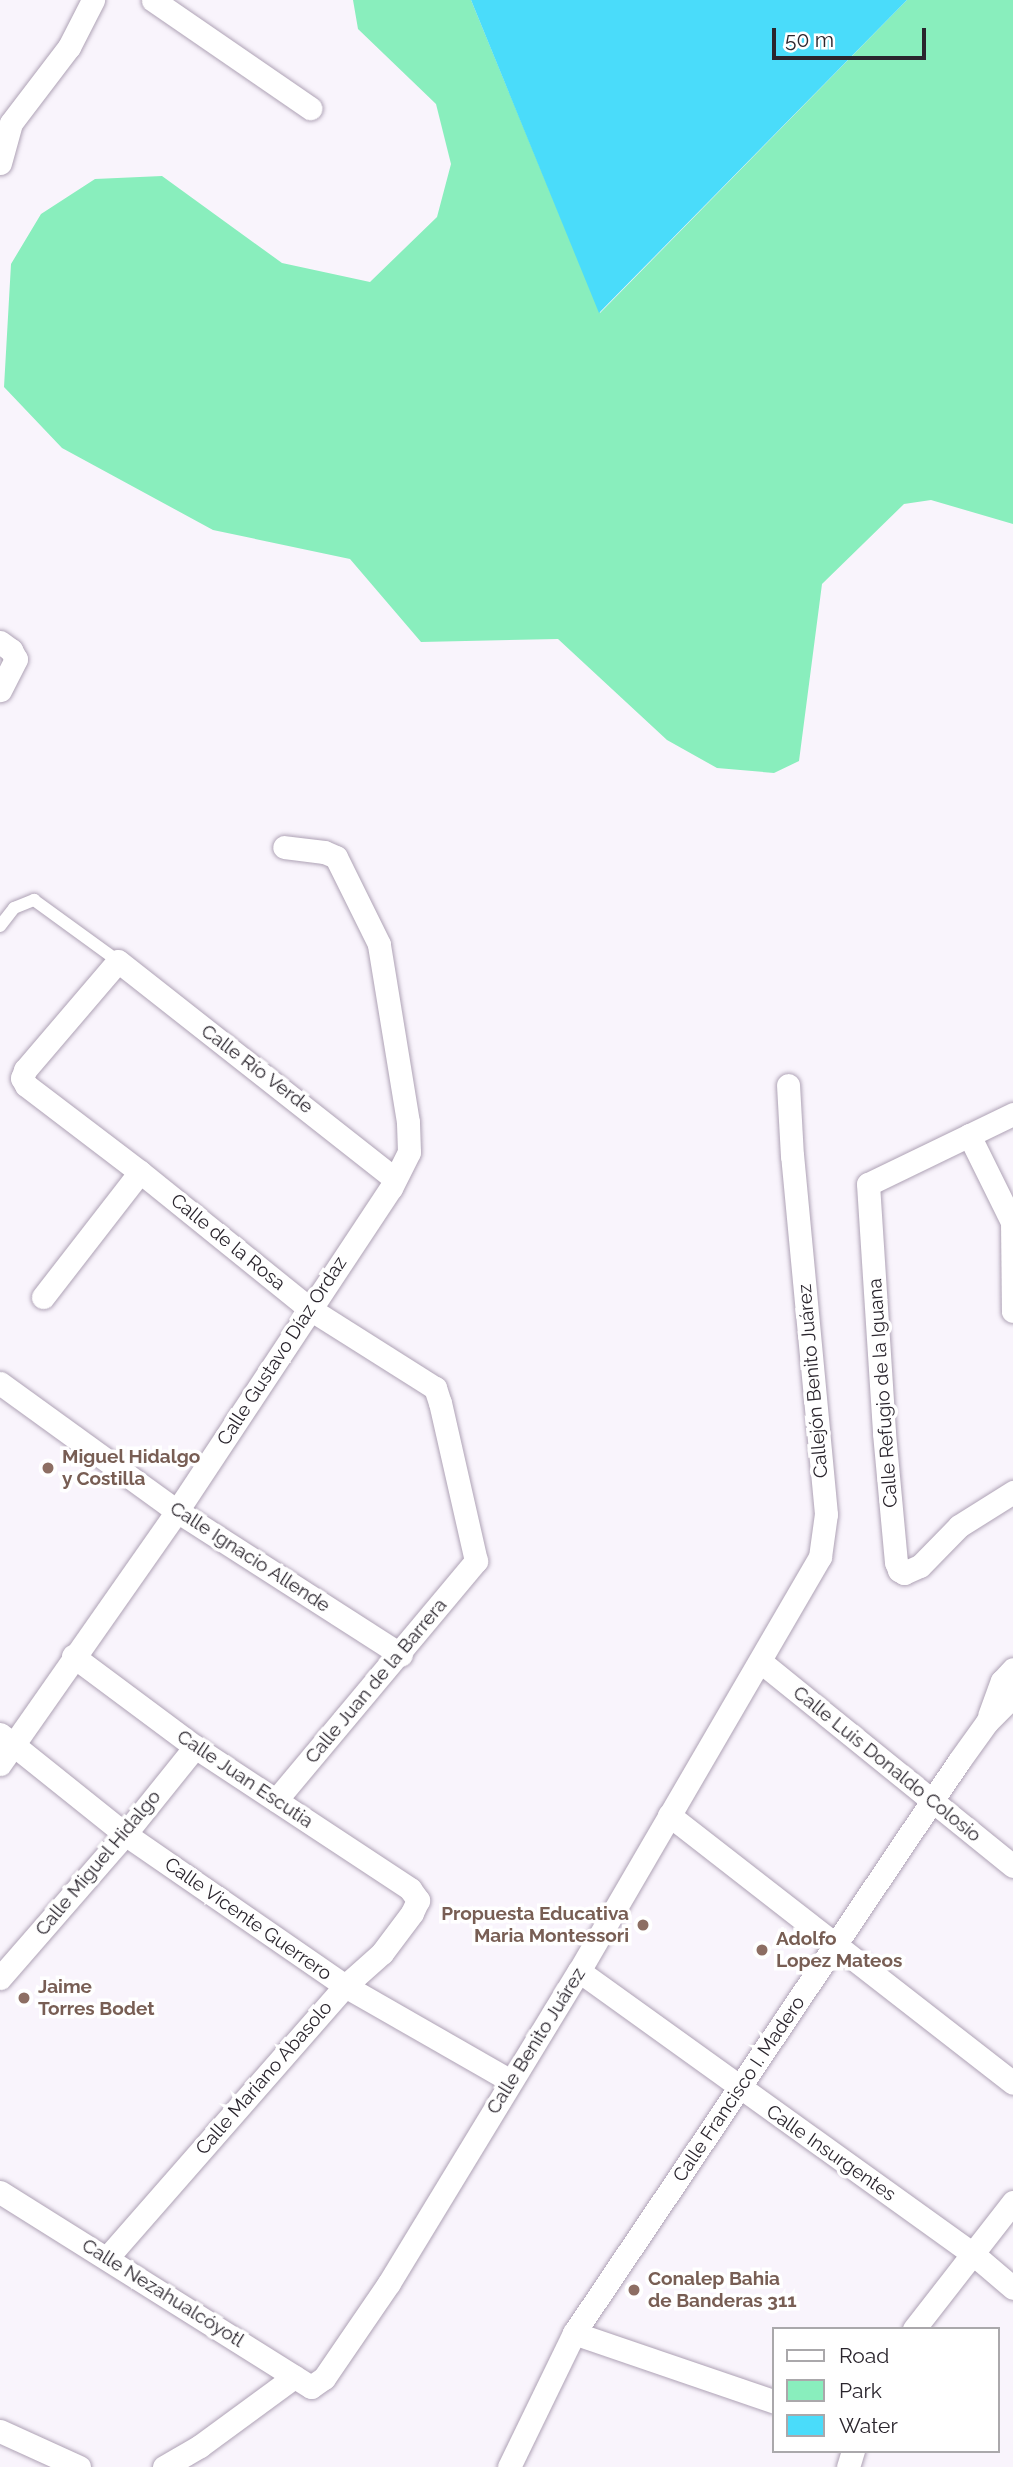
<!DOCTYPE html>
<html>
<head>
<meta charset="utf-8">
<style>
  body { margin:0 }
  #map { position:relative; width:1013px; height:2467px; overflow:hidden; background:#f9f4fc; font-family:Raleway,sans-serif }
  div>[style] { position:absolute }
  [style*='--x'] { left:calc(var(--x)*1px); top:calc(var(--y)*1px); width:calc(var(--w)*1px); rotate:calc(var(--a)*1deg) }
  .green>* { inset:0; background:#89eebd }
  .water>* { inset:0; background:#4adcfa }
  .roads { filter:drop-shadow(0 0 2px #aea2b5) drop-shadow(0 0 2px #aea2b5) }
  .service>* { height:12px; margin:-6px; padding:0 6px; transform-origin:6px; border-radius:6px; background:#fff }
  .minor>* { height:23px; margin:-11.5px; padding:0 11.5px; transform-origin:11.5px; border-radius:11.5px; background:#fff }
  .dots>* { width:19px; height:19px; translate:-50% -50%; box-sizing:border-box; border:4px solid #fff; border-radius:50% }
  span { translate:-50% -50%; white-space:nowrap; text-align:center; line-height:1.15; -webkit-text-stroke:7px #fff; paint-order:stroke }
  .street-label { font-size:19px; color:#2a252d }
  .education-label { font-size:19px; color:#785e54; font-weight:700 }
  .left { translate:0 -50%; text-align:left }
  .right { translate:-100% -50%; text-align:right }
  .legend { position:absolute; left:772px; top:2327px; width:228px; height:126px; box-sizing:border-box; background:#fff; border:2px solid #aaa8ab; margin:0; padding:9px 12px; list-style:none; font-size:21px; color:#2a252d }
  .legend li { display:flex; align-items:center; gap:14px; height:35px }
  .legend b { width:35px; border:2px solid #aaa8ab }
  .scale { position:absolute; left:772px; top:28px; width:154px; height:32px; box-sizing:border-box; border:4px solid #2a252d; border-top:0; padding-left:9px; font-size:21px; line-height:24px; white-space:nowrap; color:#2a252d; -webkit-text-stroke:5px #fff; paint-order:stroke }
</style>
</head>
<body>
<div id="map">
  <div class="green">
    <i style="clip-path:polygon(353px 0,471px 0,600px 313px,907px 0,1013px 0,1013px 524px,931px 500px,904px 504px,822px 584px,799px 761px,774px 773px,717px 768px,667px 740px,558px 639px,421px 642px,350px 559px,213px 530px,62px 448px,4px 387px,11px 264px,41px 214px,95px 179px,162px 176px,282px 263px,370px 282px,437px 217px,451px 164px,436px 104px,358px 29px)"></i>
  </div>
  <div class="water">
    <i style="clip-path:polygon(471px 0,907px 0,599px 313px)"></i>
  </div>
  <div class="roads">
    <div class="service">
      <i style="--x:0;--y:926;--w:23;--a:-52"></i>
      <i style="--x:14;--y:908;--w:22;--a:-22"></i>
      <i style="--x:34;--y:900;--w:104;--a:36"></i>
    </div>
    <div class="minor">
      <i style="--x:153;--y:0;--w:191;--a:34.5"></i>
      <i style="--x:0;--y:163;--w:41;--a:-74.6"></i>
      <i style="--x:11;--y:123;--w:96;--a:-52.7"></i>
      <i style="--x:69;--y:47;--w:53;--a:-62.9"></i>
      <i style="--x:0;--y:642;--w:14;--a:36"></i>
      <i style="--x:11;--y:650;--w:10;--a:61"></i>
      <i style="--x:16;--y:659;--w:35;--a:117"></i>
      <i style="--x:1013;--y:1114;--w:161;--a:154.2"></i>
      <i style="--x:868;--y:1184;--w:250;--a:86.3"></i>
      <i style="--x:884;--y:1433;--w:130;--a:84.7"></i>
      <i style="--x:896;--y:1562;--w:9;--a:69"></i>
      <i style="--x:899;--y:1570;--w:6;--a:31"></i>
      <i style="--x:904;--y:1573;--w:17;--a:-24"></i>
      <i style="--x:920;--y:1566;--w:56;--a:-45.7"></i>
      <i style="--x:959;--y:1526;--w:64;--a:-32.2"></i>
      <i style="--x:969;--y:1135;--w:99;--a:63.7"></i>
      <i style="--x:1012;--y:1221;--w:90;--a:89.4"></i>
      <i style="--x:43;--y:1297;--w:158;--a:-52.2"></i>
      <i style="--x:0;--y:1383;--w:218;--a:35.9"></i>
      <i style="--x:177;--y:1511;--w:266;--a:32.7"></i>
      <i style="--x:73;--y:1656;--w:152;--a:36.7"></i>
      <i style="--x:195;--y:1747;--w:258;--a:33.4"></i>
      <i style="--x:410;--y:1889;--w:14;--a:54"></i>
      <i style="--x:418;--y:1900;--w:14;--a:115"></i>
      <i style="--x:412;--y:1913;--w:50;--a:126.9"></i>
      <i style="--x:382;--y:1953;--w:50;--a:138.3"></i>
      <i style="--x:345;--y:1986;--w:360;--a:131.2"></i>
      <i style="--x:761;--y:1662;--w:324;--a:39"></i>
      <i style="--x:989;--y:1716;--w:37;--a:-70"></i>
      <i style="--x:1002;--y:1681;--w:16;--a:-47"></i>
      <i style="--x:0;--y:1734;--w:160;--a:38.7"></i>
      <i style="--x:125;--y:1834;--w:267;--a:34.6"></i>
      <i style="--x:345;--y:1986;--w:191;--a:29.8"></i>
      <i style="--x:0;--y:1764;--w:309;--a:-55"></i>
      <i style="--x:177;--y:1511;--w:387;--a:-56.5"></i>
      <i style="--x:391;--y:1188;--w:40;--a:-63.4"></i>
      <i style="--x:409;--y:1152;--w:30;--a:-92"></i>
      <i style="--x:408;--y:1122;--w:180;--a:-99.3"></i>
      <i style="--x:379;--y:944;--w:97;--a:-116.3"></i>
      <i style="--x:336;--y:857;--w:13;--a:-157"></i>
      <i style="--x:324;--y:852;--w:40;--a:-172.9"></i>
      <i style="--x:276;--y:1800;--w:312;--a:-50.1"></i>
      <i style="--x:476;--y:1561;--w:162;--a:-102.8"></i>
      <i style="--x:440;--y:1403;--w:16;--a:-108"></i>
      <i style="--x:435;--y:1388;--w:148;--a:-147.7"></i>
      <i style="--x:310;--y:1309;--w:218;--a:-141.1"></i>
      <i style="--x:140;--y:1172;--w:143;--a:-142.7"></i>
      <i style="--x:26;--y:1085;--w:8;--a:-120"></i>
      <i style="--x:22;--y:1078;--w:9;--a:-69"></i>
      <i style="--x:25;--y:1070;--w:143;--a:-49.5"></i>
      <i style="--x:118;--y:961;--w:352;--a:38.2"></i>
      <i style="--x:669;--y:1815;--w:436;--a:37.9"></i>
      <i style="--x:579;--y:1971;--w:484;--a:35.7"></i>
      <i style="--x:972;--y:2253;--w:54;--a:40.5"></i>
      <i style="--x:0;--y:1978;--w:191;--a:-49"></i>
      <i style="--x:125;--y:1834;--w:112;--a:-51.2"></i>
      <i style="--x:0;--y:2192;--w:367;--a:32.1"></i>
      <i style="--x:311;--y:2387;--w:16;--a:-35"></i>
      <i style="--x:324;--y:2378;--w:115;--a:-55.6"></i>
      <i style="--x:389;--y:2283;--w:365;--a:-58.7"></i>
      <i style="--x:579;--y:1971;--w:479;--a:-59.8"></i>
      <i style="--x:820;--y:1557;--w:43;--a:-82.1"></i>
      <i style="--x:826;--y:1514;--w:360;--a:-95.4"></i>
      <i style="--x:792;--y:1156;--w:71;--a:-93.2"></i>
      <i style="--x:914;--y:2329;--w:161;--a:-52.1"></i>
      <i style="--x:574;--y:2333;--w:210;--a:18.9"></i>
      <i style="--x:0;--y:2431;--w:87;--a:24.5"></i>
      <i style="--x:164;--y:2467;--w:42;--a:-30.3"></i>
      <i style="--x:200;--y:2446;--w:117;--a:-36.3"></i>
      <i style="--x:509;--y:2467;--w:149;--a:-64.1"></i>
      <i style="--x:574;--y:2333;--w:689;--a:-56.06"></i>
      <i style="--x:959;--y:1761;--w:48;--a:-54.3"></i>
      <i style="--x:987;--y:1722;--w:37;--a:-45"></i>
      <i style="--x:848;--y:2467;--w:17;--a:-73"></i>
    </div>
  </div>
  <div class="dots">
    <i style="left:48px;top:1468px;background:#8d6e63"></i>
    <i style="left:643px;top:1925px;background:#8d6e63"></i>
    <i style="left:762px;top:1950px;background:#8d6e63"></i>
    <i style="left:24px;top:1998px;background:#8d6e63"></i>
    <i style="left:634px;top:2290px;background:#8d6e63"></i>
  </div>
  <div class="street-label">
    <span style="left:257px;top:1069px;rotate:37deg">Calle Río Verde</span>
    <span style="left:228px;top:1242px;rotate:39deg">Calle de la Rosa</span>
    <span style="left:282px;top:1351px;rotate:-57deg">Calle Gustavo Díaz Ordaz</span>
    <span style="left:813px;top:1381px;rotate:-95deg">Callejón Benito Juárez</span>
    <span style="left:883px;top:1393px;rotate:-94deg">Calle Refugio de la Iguana</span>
    <span style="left:250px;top:1557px;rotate:33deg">Calle Ignacio Allende</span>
    <span style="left:376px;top:1681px;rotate:-50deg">Calle Juan de la Barrera</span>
    <span style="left:887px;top:1764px;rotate:39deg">Calle Luis Donaldo Colosio</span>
    <span style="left:245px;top:1779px;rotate:34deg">Calle Juan Escutia</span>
    <span style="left:98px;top:1863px;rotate:-50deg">Calle Miguel Hidalgo</span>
    <span style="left:248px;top:1919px;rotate:35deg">Calle Vicente Guerrero</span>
    <span style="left:536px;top:2041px;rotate:-58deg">Calle Benito Juárez</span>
    <span style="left:264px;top:2078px;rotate:-49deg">Calle Mariano Abasolo</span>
    <span style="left:739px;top:2089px;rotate:-56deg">Calle Francisco I. Madero</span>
    <span style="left:831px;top:2153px;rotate:35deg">Calle Insurgentes</span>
    <span style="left:163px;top:2293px;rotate:32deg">Calle Nezahualcóyotl</span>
  </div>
  <div class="education-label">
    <span class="left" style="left:62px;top:1468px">Miguel Hidalgo<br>y Costilla</span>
    <span class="right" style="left:629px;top:1925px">Propuesta Educativa<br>Maria Montessori</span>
    <span class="left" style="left:776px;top:1950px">Adolfo<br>Lopez Mateos</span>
    <span class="left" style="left:38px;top:1998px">Jaime<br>Torres Bodet</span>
    <span class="left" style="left:648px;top:2290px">Conalep Bahia<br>de Banderas 311</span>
  </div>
  <ul class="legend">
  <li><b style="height:9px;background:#fff"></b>Road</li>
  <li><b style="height:19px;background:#89eebd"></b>Park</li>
  <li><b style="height:19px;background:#4adcfa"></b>Water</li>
  </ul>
  <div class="scale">50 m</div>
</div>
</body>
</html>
